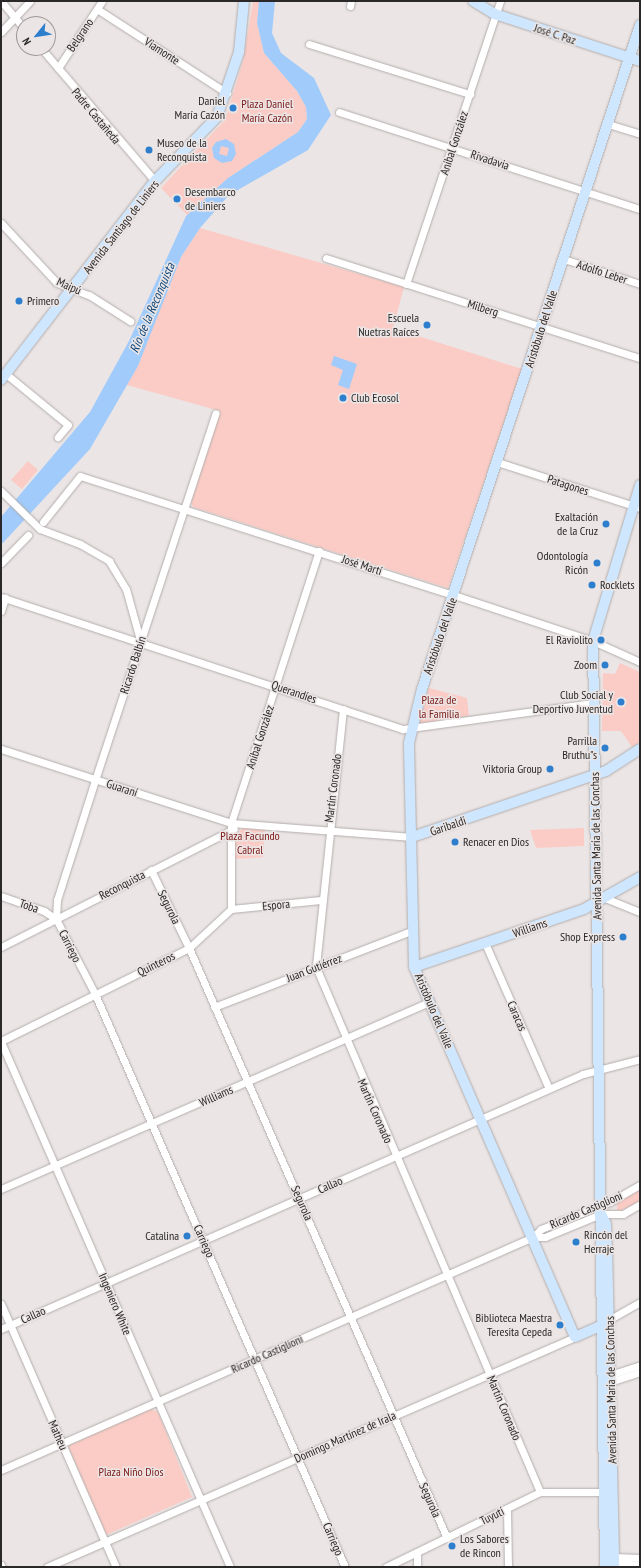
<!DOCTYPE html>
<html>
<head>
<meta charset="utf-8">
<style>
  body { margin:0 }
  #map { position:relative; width:641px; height:1568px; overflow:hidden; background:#ebe5e5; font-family:"PT Sans Narrow",sans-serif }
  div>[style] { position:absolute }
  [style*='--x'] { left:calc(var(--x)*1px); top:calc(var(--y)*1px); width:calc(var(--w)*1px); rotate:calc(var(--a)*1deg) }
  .green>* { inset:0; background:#fbccc5 }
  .water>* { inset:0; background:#a0cbfb }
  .roads { filter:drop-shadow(0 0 1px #b3adac) drop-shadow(0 0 1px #b3adac) }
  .street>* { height:7px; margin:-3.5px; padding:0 3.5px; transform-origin:3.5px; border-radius:3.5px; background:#fff }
  .secondary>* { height:10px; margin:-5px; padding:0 5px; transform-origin:5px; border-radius:5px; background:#cee6fe }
  .dots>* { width:11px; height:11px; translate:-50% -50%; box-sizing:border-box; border:2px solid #ebe5e5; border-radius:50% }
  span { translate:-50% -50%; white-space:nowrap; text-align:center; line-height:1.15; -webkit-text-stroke:3px #ebe5e5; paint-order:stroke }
  .street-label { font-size:12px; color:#2a2828 }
  .poi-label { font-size:12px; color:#2a2828 }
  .right { translate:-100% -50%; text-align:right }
  .left { translate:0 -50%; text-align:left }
  .park-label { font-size:12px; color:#7b1a16 }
  .water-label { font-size:13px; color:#0c477c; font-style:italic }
  .frame { position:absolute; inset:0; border:2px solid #2a2828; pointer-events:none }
  .north { position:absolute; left:16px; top:16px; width:40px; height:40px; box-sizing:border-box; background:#ebe5e5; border:1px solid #9e9999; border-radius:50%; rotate:240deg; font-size:11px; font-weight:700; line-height:16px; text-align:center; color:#2a2828 }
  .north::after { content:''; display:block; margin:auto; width:14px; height:18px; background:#2d7fce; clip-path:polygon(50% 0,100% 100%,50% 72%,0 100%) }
</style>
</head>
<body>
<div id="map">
  <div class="green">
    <i style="clip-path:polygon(253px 1px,259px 1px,257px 23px,264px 53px,297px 91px,306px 107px,307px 119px,298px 132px,228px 178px,187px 215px,161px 188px,225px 120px,243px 61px)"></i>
    <i style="clip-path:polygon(200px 228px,404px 287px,393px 328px,522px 369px,448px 588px,193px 507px,191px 502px,220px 411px,127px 385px,181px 257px)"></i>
    <i style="clip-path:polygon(28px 461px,38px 470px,22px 489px,11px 480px)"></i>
    <i style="clip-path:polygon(620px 663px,640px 672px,640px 742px,632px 747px,621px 731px,602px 731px,603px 673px,615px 674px)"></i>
    <i style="clip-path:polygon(429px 688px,467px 698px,469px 716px,420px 723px)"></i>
    <i style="clip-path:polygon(244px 827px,265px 828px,263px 857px,235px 859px,235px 835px)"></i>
    <i style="clip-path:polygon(584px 828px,584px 846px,536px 848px,530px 830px)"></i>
    <i style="clip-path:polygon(637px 1191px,640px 1191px,640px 1202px,617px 1212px,617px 1203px)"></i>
    <i style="clip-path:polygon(149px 1408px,158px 1412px,192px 1497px,106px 1535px,68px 1446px)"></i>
  </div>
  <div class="water">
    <i style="clip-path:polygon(259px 1px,275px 1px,272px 33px,281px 53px,314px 78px,331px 115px,308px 150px,229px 195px,200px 228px,181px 257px,138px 366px,90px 449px,1px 545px,1px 517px,90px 412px,129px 341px,186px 216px,228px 178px,298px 132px,307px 119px,306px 107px,297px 91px,264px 53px,257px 23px)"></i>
    <i style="clip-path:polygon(evenodd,226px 139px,234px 144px,236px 154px,232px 161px,222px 163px,214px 158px,212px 148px,216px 142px,226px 139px,221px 146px,229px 148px,227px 156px,219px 154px,221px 146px)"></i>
    <i style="clip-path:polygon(334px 356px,357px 364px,349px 389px,338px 385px,343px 370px,331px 365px)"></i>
  </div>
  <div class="roads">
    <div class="street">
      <i style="--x:1;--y:1;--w:35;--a:50"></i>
      <i style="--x:350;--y:6;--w:5;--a:-79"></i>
      <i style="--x:97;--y:9;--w:155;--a:32.9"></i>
      <i style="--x:1;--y:32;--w:42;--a:-46.9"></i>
      <i style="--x:309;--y:44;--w:169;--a:17.3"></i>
      <i style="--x:41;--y:48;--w:175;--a:49.4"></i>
      <i style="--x:58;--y:68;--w:80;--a:-56.7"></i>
      <i style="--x:339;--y:112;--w:316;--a:17.9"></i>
      <i style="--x:608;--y:124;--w:34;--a:17"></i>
      <i style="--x:1;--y:223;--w:82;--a:47"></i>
      <i style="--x:57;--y:283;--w:34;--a:21"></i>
      <i style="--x:89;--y:295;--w:49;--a:32.4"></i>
      <i style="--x:326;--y:258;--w:330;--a:17.7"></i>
      <i style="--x:564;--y:259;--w:80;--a:18.2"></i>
      <i style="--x:406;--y:284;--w:298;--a:-71.6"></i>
      <i style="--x:6;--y:374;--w:80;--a:39.4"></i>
      <i style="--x:68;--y:425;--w:16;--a:130"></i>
      <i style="--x:497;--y:462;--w:150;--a:17.8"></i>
      <i style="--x:1;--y:491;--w:54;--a:44.3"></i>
      <i style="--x:40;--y:529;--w:43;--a:20.6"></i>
      <i style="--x:80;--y:544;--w:34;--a:30"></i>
      <i style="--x:109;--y:561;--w:33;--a:59"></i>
      <i style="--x:126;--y:589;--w:56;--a:74.5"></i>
      <i style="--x:43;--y:522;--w:59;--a:-51.2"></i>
      <i style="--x:80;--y:476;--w:392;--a:17.7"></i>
      <i style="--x:454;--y:595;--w:146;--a:18.3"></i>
      <i style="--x:593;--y:641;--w:51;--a:24.1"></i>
      <i style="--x:1;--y:563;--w:39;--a:-46"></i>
      <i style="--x:1;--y:597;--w:423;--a:18.2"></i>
      <i style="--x:403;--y:729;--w:192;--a:-7.8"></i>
      <i style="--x:1;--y:611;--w:14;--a:-73"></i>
      <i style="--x:343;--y:709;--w:259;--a:96"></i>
      <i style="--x:316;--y:967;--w:571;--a:66.89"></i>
      <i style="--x:1;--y:749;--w:242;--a:17.8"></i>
      <i style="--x:231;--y:823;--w:182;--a:4.4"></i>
      <i style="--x:151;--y:870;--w:87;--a:64"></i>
      <i style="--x:189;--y:948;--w:644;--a:66.38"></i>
      <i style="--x:1;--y:896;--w:46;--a:19.2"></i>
      <i style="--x:44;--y:911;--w:14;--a:34"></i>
      <i style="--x:56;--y:919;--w:85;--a:62.5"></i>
      <i style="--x:95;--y:994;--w:625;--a:66.43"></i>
      <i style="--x:605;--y:898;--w:38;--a:22"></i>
      <i style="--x:231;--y:909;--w:90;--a:-5.7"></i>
      <i style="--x:56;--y:919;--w:19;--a:-87"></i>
      <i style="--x:57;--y:900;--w:126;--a:-72.4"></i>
      <i style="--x:95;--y:780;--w:386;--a:-71.8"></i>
      <i style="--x:485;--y:943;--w:159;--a:66.3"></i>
      <i style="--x:1;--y:947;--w:261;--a:-26.9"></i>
      <i style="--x:214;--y:1007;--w:214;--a:-21.1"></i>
      <i style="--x:1;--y:1041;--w:210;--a:-26.3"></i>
      <i style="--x:189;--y:948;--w:57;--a:-42.9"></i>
      <i style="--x:231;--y:909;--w:86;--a:-90"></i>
      <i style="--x:231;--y:823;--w:286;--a:-72.1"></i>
      <i style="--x:1;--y:1042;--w:573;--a:66.43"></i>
      <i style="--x:1;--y:1189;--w:468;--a:-23.6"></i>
      <i style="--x:533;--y:1237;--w:12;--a:0"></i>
      <i style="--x:545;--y:1237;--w:61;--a:-22.3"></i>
      <i style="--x:601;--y:1214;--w:22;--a:0"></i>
      <i style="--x:623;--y:1214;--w:20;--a:-30"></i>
      <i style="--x:1;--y:1304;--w:287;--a:66.4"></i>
      <i style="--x:605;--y:1322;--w:40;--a:-29.7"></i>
      <i style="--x:1;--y:1329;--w:635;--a:-23.66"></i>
      <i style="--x:583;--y:1074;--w:59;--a:-14.7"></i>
      <i style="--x:616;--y:1373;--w:25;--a:-18"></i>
      <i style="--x:616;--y:1380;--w:25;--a:-18"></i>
      <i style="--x:1;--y:1470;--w:581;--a:-23.65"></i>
      <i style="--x:533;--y:1237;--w:11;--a:-45"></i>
      <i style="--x:541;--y:1229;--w:74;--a:-21.4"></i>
      <i style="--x:610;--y:1202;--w:34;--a:-30"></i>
      <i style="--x:507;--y:1509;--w:58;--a:89"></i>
      <i style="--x:614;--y:1557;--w:26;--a:2"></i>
      <i style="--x:614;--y:1562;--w:26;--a:7"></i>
      <i style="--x:1;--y:1565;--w:2;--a:63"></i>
      <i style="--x:47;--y:1567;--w:576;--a:-23.54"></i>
      <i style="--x:386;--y:1567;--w:171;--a:-26"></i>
      <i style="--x:540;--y:1492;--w:63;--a:0"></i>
      <i style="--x:417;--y:1567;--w:15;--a:-90"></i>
    </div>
    <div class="secondary">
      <i style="--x:473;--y:1;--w:26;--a:31"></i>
      <i style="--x:495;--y:14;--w:152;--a:18"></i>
      <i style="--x:1;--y:380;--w:252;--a:-52.3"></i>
      <i style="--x:155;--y:181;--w:89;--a:-45.9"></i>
      <i style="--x:217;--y:117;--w:69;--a:-71.3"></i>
      <i style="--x:239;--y:52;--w:51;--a:-84.4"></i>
      <i style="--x:412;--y:837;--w:205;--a:-18.8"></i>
      <i style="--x:606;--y:771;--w:40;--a:-32.9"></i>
      <i style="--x:414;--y:967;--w:180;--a:-18.8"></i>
      <i style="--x:584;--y:909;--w:64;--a:-29.7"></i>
      <i style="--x:601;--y:1214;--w:11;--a:63"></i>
      <i style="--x:606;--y:1224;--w:23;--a:88"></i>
      <i style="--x:607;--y:1247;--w:320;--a:88.7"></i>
      <i style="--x:600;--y:1326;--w:27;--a:156"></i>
      <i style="--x:575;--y:1337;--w:404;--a:-113.5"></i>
      <i style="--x:414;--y:967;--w:224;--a:-91.3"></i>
      <i style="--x:409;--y:743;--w:56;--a:-76.5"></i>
      <i style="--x:422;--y:689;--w:699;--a:-71.82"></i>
      <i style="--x:605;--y:1567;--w:926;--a:-90.74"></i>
      <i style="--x:593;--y:641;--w:163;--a:-73.2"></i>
    </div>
  </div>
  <div class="dots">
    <i style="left:233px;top:108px;background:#2d7fce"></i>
    <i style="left:149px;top:150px;background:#2d7fce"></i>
    <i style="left:177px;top:199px;background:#2d7fce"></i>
    <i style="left:19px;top:301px;background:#2d7fce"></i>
    <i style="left:427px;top:325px;background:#2d7fce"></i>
    <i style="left:343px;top:398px;background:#2d7fce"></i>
    <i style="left:606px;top:524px;background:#2d7fce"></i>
    <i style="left:597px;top:563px;background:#2d7fce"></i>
    <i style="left:592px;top:585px;background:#2d7fce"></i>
    <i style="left:601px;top:640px;background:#2d7fce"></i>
    <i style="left:605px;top:665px;background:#2d7fce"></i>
    <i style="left:621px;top:702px;background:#2d7fce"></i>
    <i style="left:605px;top:748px;background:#2d7fce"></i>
    <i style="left:550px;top:769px;background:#2d7fce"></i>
    <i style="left:455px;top:842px;background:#2d7fce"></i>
    <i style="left:623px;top:937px;background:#2d7fce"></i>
    <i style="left:187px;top:1236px;background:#2d7fce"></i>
    <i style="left:576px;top:1242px;background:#2d7fce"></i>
    <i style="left:560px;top:1325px;background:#2d7fce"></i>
    <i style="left:452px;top:1546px;background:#2d7fce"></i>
  </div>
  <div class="street-label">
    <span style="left:555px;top:34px;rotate:18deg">José C. Paz</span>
    <span style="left:80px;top:35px;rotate:-56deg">Belgrano</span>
    <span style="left:162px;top:51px;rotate:33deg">Viamonte</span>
    <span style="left:96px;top:116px;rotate:50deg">Padre Castañeda</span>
    <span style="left:454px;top:143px;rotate:-72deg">Aníbal González</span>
    <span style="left:490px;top:160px;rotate:18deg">Rivadavia</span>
    <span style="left:121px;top:227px;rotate:-52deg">Avenida Santiago de Liniers</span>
    <span style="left:602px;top:272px;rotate:18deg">Adolfo Leber</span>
    <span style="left:69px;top:286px;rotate:24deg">Maipú</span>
    <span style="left:483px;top:308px;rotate:17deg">Milberg</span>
    <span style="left:541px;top:329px;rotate:-72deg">Aristóbulo del Valle</span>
    <span style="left:568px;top:485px;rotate:18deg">Patagones</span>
    <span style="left:362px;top:565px;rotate:18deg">José Martí</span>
    <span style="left:440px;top:636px;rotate:-71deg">Aristóbulo del Valle</span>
    <span style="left:133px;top:665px;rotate:-72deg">Ricardo Balbín</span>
    <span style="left:294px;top:692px;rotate:19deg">Querandíes</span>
    <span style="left:260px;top:737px;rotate:-72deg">Aníbal González</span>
    <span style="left:122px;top:788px;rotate:18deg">Guaraní</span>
    <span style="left:333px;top:788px;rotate:-83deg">Martín Coronado</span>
    <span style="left:448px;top:826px;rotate:-19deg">Garibaldi</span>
    <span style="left:596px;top:846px;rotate:-91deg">Avenida Santa María de las Conchas</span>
    <span style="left:122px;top:885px;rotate:-27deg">Reconquista</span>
    <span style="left:276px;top:905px;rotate:-6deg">Espora</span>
    <span style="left:29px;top:906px;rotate:19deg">Toba</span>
    <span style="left:169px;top:907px;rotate:64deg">Segurola</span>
    <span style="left:530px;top:928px;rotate:-19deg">Williams</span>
    <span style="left:70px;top:946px;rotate:63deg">Carriego</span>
    <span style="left:156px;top:964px;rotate:-26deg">Quinteros</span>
    <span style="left:314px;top:968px;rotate:-21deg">Juan Gutiérrez</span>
    <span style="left:434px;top:1011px;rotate:67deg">Aristóbulo del Valle</span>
    <span style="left:517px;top:1016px;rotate:66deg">Caracas</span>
    <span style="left:216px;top:1096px;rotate:-24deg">Williams</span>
    <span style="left:375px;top:1111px;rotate:66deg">Martín Coronado</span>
    <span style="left:330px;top:1185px;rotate:-24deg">Callao</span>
    <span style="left:302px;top:1203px;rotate:66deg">Segurola</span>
    <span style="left:586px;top:1210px;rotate:-23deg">Ricardo Castiglioni</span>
    <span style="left:204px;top:1241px;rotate:66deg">Carriego</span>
    <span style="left:115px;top:1304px;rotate:67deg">Ingeniero White</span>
    <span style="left:33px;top:1315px;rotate:-24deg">Callao</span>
    <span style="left:267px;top:1354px;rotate:-24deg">Ricardo Castiglioni</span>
    <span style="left:611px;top:1390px;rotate:-91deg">Avenida Santa María de las Conchas</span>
    <span style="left:504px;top:1408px;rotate:67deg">Martín Coronado</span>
    <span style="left:58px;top:1435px;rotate:66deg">Matheu</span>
    <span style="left:345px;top:1437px;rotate:-24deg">Domingo Martínez de Irala</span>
    <span style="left:430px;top:1500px;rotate:66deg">Segurola</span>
    <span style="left:492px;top:1516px;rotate:-26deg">Tuyutí</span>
    <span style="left:333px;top:1539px;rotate:67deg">Carriego</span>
  </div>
  <div class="poi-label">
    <span class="right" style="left:225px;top:108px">Daniel<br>María Cazón</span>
    <span class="left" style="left:157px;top:150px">Museo de la<br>Reconquista</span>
    <span class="left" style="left:185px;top:199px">Desembarco<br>de Liniers</span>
    <span class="left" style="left:27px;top:301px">Primero</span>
    <span class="right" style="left:419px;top:325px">Escuela<br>Nuetras Raíces</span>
    <span class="left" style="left:351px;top:398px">Club Ecosol</span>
    <span class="right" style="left:598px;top:524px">Exaltación<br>de la Cruz</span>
    <span class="right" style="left:588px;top:563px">Odontología<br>Ricón</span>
    <span class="left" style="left:600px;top:585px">Rocklets</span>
    <span class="right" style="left:593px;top:640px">El Raviolito</span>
    <span class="right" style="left:597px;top:665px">Zoom</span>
    <span class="right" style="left:613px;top:702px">Club Social y<br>Deportivo Juventud</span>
    <span class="right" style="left:597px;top:748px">Parrilla<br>Bruthu"s</span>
    <span class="right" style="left:542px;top:769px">Viktoria Group</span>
    <span class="left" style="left:463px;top:842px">Renacer en Dios</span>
    <span class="right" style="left:615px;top:937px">Shop Express</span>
    <span class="left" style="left:584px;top:1242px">Rincón del<br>Herraje</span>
    <span class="right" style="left:179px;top:1236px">Catalina</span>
    <span class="right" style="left:552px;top:1325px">Biblioteca Maestra<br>Teresita Cepeda</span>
    <span class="left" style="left:460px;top:1546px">Los Sabores<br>de Rincon</span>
  </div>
  <div class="park-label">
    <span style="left:267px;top:111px">Plaza Daniel<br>María Cazón</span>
    <span style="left:439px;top:707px">Plaza de<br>la Familia</span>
    <span style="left:250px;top:843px">Plaza Facundo<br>Cabral</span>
    <span style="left:131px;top:1472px">Plaza Niño Dios</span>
  </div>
  <div class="water-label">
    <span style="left:153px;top:308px;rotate:-67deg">Río de la Reconquista</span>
  </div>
  <div class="frame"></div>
  <div class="north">N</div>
</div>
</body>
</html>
